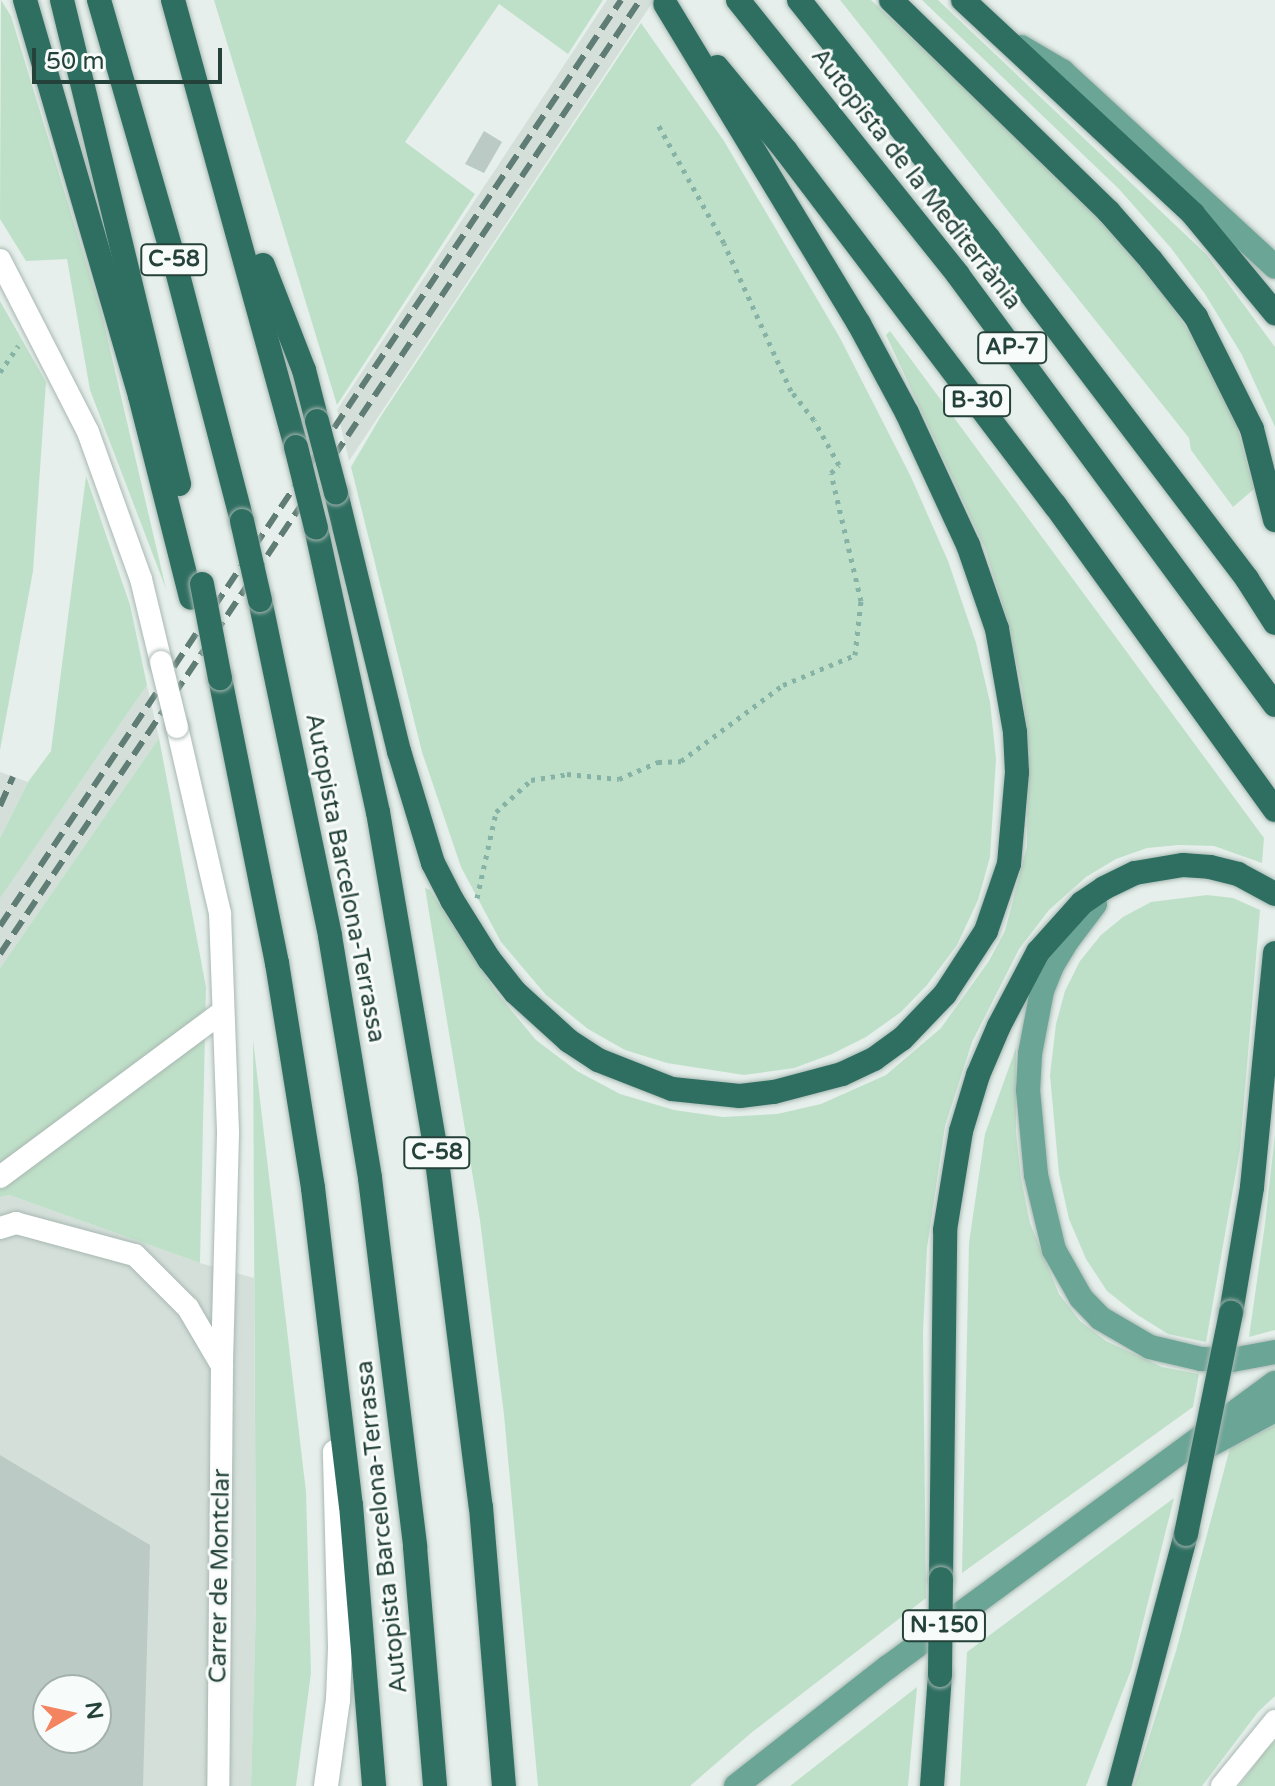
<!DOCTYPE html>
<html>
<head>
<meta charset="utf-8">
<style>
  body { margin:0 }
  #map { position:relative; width:1275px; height:1786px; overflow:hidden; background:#e6efeb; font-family:"Varela Round",sans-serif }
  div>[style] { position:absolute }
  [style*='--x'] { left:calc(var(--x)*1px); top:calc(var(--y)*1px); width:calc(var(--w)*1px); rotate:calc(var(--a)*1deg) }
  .built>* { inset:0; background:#d4dfda }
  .green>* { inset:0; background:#bfe0c8 }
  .building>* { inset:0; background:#bbcac4 }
  .path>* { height:5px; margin-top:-2.5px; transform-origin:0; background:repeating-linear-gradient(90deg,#86b3a5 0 4px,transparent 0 10px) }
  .roads { filter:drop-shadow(0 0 2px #a8b8b2) drop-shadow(0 0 2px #a8b8b2) }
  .street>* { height:22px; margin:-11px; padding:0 11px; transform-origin:11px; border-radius:11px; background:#fff }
  .secondary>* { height:24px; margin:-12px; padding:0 12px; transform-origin:12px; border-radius:12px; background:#fff }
  .primary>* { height:24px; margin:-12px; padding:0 12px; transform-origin:12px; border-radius:12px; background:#6aa596 }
  .highway>* { height:24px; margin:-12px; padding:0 12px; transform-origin:12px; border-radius:12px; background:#2f6f62 }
  .rail>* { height:6px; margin-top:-3px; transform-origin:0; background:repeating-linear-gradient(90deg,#5f7d75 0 16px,transparent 0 24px) }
  .bridges { filter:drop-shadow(0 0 2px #a8b8b2) drop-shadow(0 0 2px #a8b8b2) }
  .street-bridge>* { height:22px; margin:-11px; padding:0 11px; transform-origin:11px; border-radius:11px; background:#fff }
  .highway-bridge>* { height:24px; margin:-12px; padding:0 12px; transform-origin:12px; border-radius:12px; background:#2f6f62 }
  span { translate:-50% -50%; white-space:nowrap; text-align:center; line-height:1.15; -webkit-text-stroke:6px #f7fbf9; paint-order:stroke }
  .shield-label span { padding:2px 6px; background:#f7fbf9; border:2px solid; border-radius:6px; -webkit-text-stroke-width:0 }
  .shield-label { font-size:22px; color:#24423a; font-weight:700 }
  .street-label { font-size:24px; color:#24423a }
  .north { position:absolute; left:32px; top:1674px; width:80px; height:80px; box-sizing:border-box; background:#f7fbf9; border:2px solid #a3b1ad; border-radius:50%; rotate:81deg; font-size:22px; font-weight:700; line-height:32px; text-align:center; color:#24423a }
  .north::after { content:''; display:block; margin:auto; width:28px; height:36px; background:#f4845f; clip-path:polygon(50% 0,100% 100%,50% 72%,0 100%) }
  .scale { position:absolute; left:32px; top:48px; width:190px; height:36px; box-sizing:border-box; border:4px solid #24423a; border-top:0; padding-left:10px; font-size:24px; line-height:28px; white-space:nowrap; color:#24423a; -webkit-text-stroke:6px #f7fbf9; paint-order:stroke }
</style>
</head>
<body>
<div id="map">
  <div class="built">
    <i style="clip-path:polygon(607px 0,654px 0,349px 461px,337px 410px)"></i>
    <i style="clip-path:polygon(147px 685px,159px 738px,0 968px,0 897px)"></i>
    <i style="clip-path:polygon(0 772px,28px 782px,0 838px)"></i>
    <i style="clip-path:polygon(evenodd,9px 1195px,200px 1263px,254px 1278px,256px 1603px,251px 1786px,0 1786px,0 1197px,9px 1195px,48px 1690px,96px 1690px,96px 1738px,48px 1738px,48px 1690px)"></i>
  </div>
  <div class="green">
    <i style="clip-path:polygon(1px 0,11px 16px,102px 315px,166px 589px,90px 390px,67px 259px,26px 261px,0 219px)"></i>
    <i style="clip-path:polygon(214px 0,603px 0,568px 54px,499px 4px,405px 142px,475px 194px,337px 405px)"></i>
    <i style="clip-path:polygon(840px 0,871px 0,1067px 185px,1118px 238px,1163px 293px,1205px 356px,1237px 426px,1254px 489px,1233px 507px,1191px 450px,1189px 438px)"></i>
    <i style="clip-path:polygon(922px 0,938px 0,1207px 255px,1275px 347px,1275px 427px,1242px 355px,1205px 294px,1171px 248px,1119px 189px)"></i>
    <i style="clip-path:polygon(641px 23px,724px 141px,840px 338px,911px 477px,948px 561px,976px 643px,990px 702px,996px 759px,990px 857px,978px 900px,957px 945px,927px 985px,901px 1012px,866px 1037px,832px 1054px,794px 1068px,744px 1075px,667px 1063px,625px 1050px,588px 1029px,546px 995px,501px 942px,461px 867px,422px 752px,351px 467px,381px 416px)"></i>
    <i style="clip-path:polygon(0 301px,46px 382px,33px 571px,0 750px)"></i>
    <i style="clip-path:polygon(890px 331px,1264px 838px,1262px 863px,1214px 846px,1179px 845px,1147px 848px,1116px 859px,1086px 877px,1049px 910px,1019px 949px,972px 1042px,945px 1126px,927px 1248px,923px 1333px,926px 1598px,751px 1733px,690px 1786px,538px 1786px,504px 1415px,480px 1220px,425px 888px,430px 890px,496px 992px,536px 1040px,577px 1071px,620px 1094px,674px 1110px,723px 1117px,777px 1114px,821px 1104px,886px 1075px,941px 1028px,989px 961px,1005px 931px,1027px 846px,1028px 747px,1022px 688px,1006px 616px,985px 548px,886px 335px)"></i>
    <i style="clip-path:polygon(86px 476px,130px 605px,147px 685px,0 898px,0 838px,28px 782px,51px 751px)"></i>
    <i style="clip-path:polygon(159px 738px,206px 987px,200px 1263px,9px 1195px,0 1197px,0 968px)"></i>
    <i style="clip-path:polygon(1207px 895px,1233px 898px,1260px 910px,1240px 1149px,1206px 1342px,1168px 1334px,1136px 1314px,1107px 1291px,1086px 1259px,1069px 1219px,1059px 1174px,1050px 1075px,1056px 1024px,1065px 991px,1080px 961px,1101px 935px,1123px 917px,1151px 902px)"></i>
    <i style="clip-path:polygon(253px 1040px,306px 1492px,311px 1673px,296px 1786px,251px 1786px,256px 1603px)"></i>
    <i style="clip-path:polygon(1016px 1048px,1016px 1132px,1021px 1178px,1030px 1223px,1059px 1294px,1080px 1321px,1106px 1341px,1162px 1367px,1199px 1374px,1193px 1407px,962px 1573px,969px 1243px,985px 1134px)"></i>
    <i style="clip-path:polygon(1275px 1134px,1275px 1330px,1249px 1337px,1265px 1224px)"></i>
    <i style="clip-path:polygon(1275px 1425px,1275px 1696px,1258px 1712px,1202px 1786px,1134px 1786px,1176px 1651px,1230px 1448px)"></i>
    <i style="clip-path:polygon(1174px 1498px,1131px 1670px,1086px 1786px,960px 1786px,967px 1652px)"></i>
    <i style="clip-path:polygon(917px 1687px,908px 1786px,790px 1786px)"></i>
    <i style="clip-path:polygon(1275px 1741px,1275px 1786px,1239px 1786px,1266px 1750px)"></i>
  </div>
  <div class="building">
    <i style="clip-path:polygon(484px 131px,502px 142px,484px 173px,465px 164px)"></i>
    <i style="clip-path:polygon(evenodd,0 1455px,150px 1545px,143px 1786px,0 1786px,0 1455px,48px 1690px,96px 1690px,96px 1738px,48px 1738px,48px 1690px)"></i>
  </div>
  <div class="path">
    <i style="--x:0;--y:372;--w:32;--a:-55"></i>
    <i style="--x:477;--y:898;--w:88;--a:-77.5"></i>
    <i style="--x:496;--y:812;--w:47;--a:-42.4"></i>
    <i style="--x:531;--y:780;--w:36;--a:-9"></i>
    <i style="--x:567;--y:774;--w:52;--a:5.5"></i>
    <i style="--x:619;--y:779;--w:43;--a:-23.6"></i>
    <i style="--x:658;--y:762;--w:23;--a:-2"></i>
    <i style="--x:681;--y:761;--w:127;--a:-36.7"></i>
    <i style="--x:783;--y:685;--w:78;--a:-22.6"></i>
    <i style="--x:855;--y:655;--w:54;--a:-83.7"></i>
    <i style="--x:861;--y:601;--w:131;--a:-103.2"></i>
    <i style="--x:831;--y:473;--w:11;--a:-45"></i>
    <i style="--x:839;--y:465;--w:51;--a:-119.1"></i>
    <i style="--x:814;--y:420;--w:37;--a:-128"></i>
    <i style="--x:791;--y:391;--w:162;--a:-114.4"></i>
    <i style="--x:724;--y:243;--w:140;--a:-119.1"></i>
  </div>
  <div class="roads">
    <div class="street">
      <i style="--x:0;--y:260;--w:193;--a:62.9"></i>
      <i style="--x:88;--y:432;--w:156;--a:70.2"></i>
      <i style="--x:141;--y:579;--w:85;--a:76.5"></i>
      <i style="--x:177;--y:727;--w:191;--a:77"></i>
      <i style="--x:220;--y:913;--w:221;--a:87.9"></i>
      <i style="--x:228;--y:1134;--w:230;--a:91.5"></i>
      <i style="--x:0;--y:1177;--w:275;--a:-36.6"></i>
      <i style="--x:0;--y:1228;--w:17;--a:-17"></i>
      <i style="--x:16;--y:1223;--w:123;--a:15.1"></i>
      <i style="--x:135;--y:1255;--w:75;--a:45"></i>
      <i style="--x:188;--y:1308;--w:67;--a:59.6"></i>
      <i style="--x:222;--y:1366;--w:420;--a:90.5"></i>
      <i style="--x:1222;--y:1786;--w:84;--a:-50.8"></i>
    </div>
    <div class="secondary">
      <i style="--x:326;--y:1786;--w:87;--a:-82.1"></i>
      <i style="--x:338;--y:1700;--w:53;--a:-87.8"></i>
      <i style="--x:340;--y:1647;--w:195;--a:-91.5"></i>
    </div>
    <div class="primary">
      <i style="--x:1021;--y:47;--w:48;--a:30.3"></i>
      <i style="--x:1062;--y:71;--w:289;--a:42.6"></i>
      <i style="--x:1095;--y:904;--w:46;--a:127.1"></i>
      <i style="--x:1067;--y:941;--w:29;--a:121"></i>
      <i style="--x:1052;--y:966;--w:27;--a:112"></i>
      <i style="--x:1042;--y:991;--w:64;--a:100.8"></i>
      <i style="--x:1030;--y:1054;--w:36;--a:93"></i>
      <i style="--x:1028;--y:1090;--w:85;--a:84.6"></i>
      <i style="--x:1036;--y:1175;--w:77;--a:76.5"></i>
      <i style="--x:1054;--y:1250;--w:55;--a:60.6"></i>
      <i style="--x:1081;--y:1298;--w:28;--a:46"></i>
      <i style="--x:1100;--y:1318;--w:58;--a:30.1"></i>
      <i style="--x:1150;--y:1347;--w:52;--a:13.2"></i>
      <i style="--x:1201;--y:1359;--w:31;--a:2"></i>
      <i style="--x:1232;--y:1360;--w:44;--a:-10.5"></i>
      <i style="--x:1197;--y:1452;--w:89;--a:-28.3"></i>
      <i style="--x:736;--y:1786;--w:193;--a:-38.1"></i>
      <i style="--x:888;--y:1667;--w:480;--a:-36.3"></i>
    </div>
    <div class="highway">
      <i style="--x:25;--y:0;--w:412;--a:73.8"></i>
      <i style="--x:140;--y:396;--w:208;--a:75.8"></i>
      <i style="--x:62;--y:0;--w:498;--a:76.4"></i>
      <i style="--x:99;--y:0;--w:282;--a:73.9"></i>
      <i style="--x:177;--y:271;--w:258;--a:75.4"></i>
      <i style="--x:173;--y:0;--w:464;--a:74.6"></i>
      <i style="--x:738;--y:0;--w:352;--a:51.3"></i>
      <i style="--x:958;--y:275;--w:534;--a:53.6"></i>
      <i style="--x:799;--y:0;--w:305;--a:51.5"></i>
      <i style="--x:989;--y:239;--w:427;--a:52.8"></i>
      <i style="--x:1247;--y:579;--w:52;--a:57.5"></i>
      <i style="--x:891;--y:0;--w:303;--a:44.2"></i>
      <i style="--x:1108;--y:211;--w:65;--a:48.7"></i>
      <i style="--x:1151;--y:260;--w:73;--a:51.7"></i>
      <i style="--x:1196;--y:317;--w:125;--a:63.4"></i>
      <i style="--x:1252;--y:429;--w:94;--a:75.8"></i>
      <i style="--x:963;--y:0;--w:314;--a:42.9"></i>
      <i style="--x:1193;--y:214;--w:129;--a:50.4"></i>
      <i style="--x:717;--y:67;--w:109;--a:50.6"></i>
      <i style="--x:786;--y:151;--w:445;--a:52.8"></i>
      <i style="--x:1055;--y:505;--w:376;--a:54.2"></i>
      <i style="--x:263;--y:265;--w:113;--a:68.7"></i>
      <i style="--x:304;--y:370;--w:53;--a:75.7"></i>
      <i style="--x:336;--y:493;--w:266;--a:76.3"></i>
      <i style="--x:399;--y:751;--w:117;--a:73.1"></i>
      <i style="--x:433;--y:863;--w:42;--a:62.8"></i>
      <i style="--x:452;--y:900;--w:70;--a:57.9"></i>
      <i style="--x:489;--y:959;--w:42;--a:51.8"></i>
      <i style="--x:515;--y:992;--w:73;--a:42.2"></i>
      <i style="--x:569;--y:1041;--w:35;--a:33"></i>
      <i style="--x:598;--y:1060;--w:79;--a:21.4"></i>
      <i style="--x:672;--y:1089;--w:68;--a:5.9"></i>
      <i style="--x:740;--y:1096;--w:34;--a:-7"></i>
      <i style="--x:774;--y:1092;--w:70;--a:-14.8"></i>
      <i style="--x:842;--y:1074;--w:35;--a:-25"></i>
      <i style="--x:874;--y:1059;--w:34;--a:-36"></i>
      <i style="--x:902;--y:1039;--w:62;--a:-46.3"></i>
      <i style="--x:945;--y:994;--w:75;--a:-56.9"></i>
      <i style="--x:986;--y:931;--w:71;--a:-71.1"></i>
      <i style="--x:1009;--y:864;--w:92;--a:-85"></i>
      <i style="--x:1017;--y:772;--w:40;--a:-92.9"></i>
      <i style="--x:1015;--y:732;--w:105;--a:-99.9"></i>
      <i style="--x:997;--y:629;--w:89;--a:-109"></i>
      <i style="--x:968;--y:545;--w:145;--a:-114.8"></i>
      <i style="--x:907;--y:413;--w:101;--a:-118.3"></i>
      <i style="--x:859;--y:324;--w:374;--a:-121.2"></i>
      <i style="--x:316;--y:528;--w:291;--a:77.7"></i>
      <i style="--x:378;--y:812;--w:338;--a:80.3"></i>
      <i style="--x:435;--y:1145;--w:365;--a:82.8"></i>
      <i style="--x:481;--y:1507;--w:280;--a:85.3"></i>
      <i style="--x:260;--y:600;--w:343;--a:78.2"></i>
      <i style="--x:330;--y:936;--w:245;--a:80.6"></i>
      <i style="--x:370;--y:1178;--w:372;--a:83"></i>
      <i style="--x:415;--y:1547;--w:240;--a:85.2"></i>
      <i style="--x:220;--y:678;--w:291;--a:78.7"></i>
      <i style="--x:277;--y:963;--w:228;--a:80.9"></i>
      <i style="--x:313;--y:1188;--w:319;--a:83.2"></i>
      <i style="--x:351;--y:1505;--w:282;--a:85.3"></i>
      <i style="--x:1231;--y:1313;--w:128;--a:-80.5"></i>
      <i style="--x:1252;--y:1187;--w:235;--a:-84.4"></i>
      <i style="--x:941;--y:1579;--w:349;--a:-89.3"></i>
      <i style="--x:945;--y:1230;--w:100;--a:-80.8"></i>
      <i style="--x:961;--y:1131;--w:59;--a:-73.1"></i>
      <i style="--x:978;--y:1075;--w:53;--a:-66.8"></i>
      <i style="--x:999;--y:1026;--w:84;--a:-62.2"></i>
      <i style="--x:1038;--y:952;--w:66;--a:-48.1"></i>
      <i style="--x:1082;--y:903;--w:27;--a:-34"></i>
      <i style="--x:1104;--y:888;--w:34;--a:-26"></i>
      <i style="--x:1135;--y:873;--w:49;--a:-9.5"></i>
      <i style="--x:1183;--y:865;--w:27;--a:4"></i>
      <i style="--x:1210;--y:867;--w:29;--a:14"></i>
      <i style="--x:1238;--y:874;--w:42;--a:28.4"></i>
      <i style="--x:932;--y:1786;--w:111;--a:-85.9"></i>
      <i style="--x:1119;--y:1786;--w:261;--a:-75.1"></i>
    </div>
  </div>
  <div class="rail">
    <i style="--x:0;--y:806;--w:32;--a:-66"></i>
    <i style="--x:0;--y:926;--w:1115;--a:-56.15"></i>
    <i style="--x:0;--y:954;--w:1149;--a:-56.14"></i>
  </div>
  <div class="bridges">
    <div class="street-bridge">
      <i style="--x:161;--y:662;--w:67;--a:76.2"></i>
    </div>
    <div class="highway-bridge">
      <i style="--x:317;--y:421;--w:74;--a:75.2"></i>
      <i style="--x:296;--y:447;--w:83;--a:76.1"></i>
      <i style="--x:242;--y:521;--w:81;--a:77.2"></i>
      <i style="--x:202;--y:584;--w:96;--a:79.2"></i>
      <i style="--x:1186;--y:1534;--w:226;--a:-78.5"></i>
      <i style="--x:940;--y:1675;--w:96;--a:-89.4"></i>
    </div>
  </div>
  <div class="shield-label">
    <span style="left:174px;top:260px">C-58</span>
    <span style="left:1012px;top:348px">AP-7</span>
    <span style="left:977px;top:401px">B-30</span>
    <span style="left:437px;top:1153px">C-58</span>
    <span style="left:944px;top:1626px">N-150</span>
  </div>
  <div class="street-label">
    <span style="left:916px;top:179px;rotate:52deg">Autopista de la Mediterrània</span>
    <span style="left:345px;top:878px;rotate:79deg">Autopista Barcelona-Terrassa</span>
    <span style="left:382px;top:1527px;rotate:-96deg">Autopista Barcelona-Terrassa</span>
    <span style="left:220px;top:1576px;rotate:-89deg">Carrer de Montclar</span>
  </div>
  <div class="north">N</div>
  <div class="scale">50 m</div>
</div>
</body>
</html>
